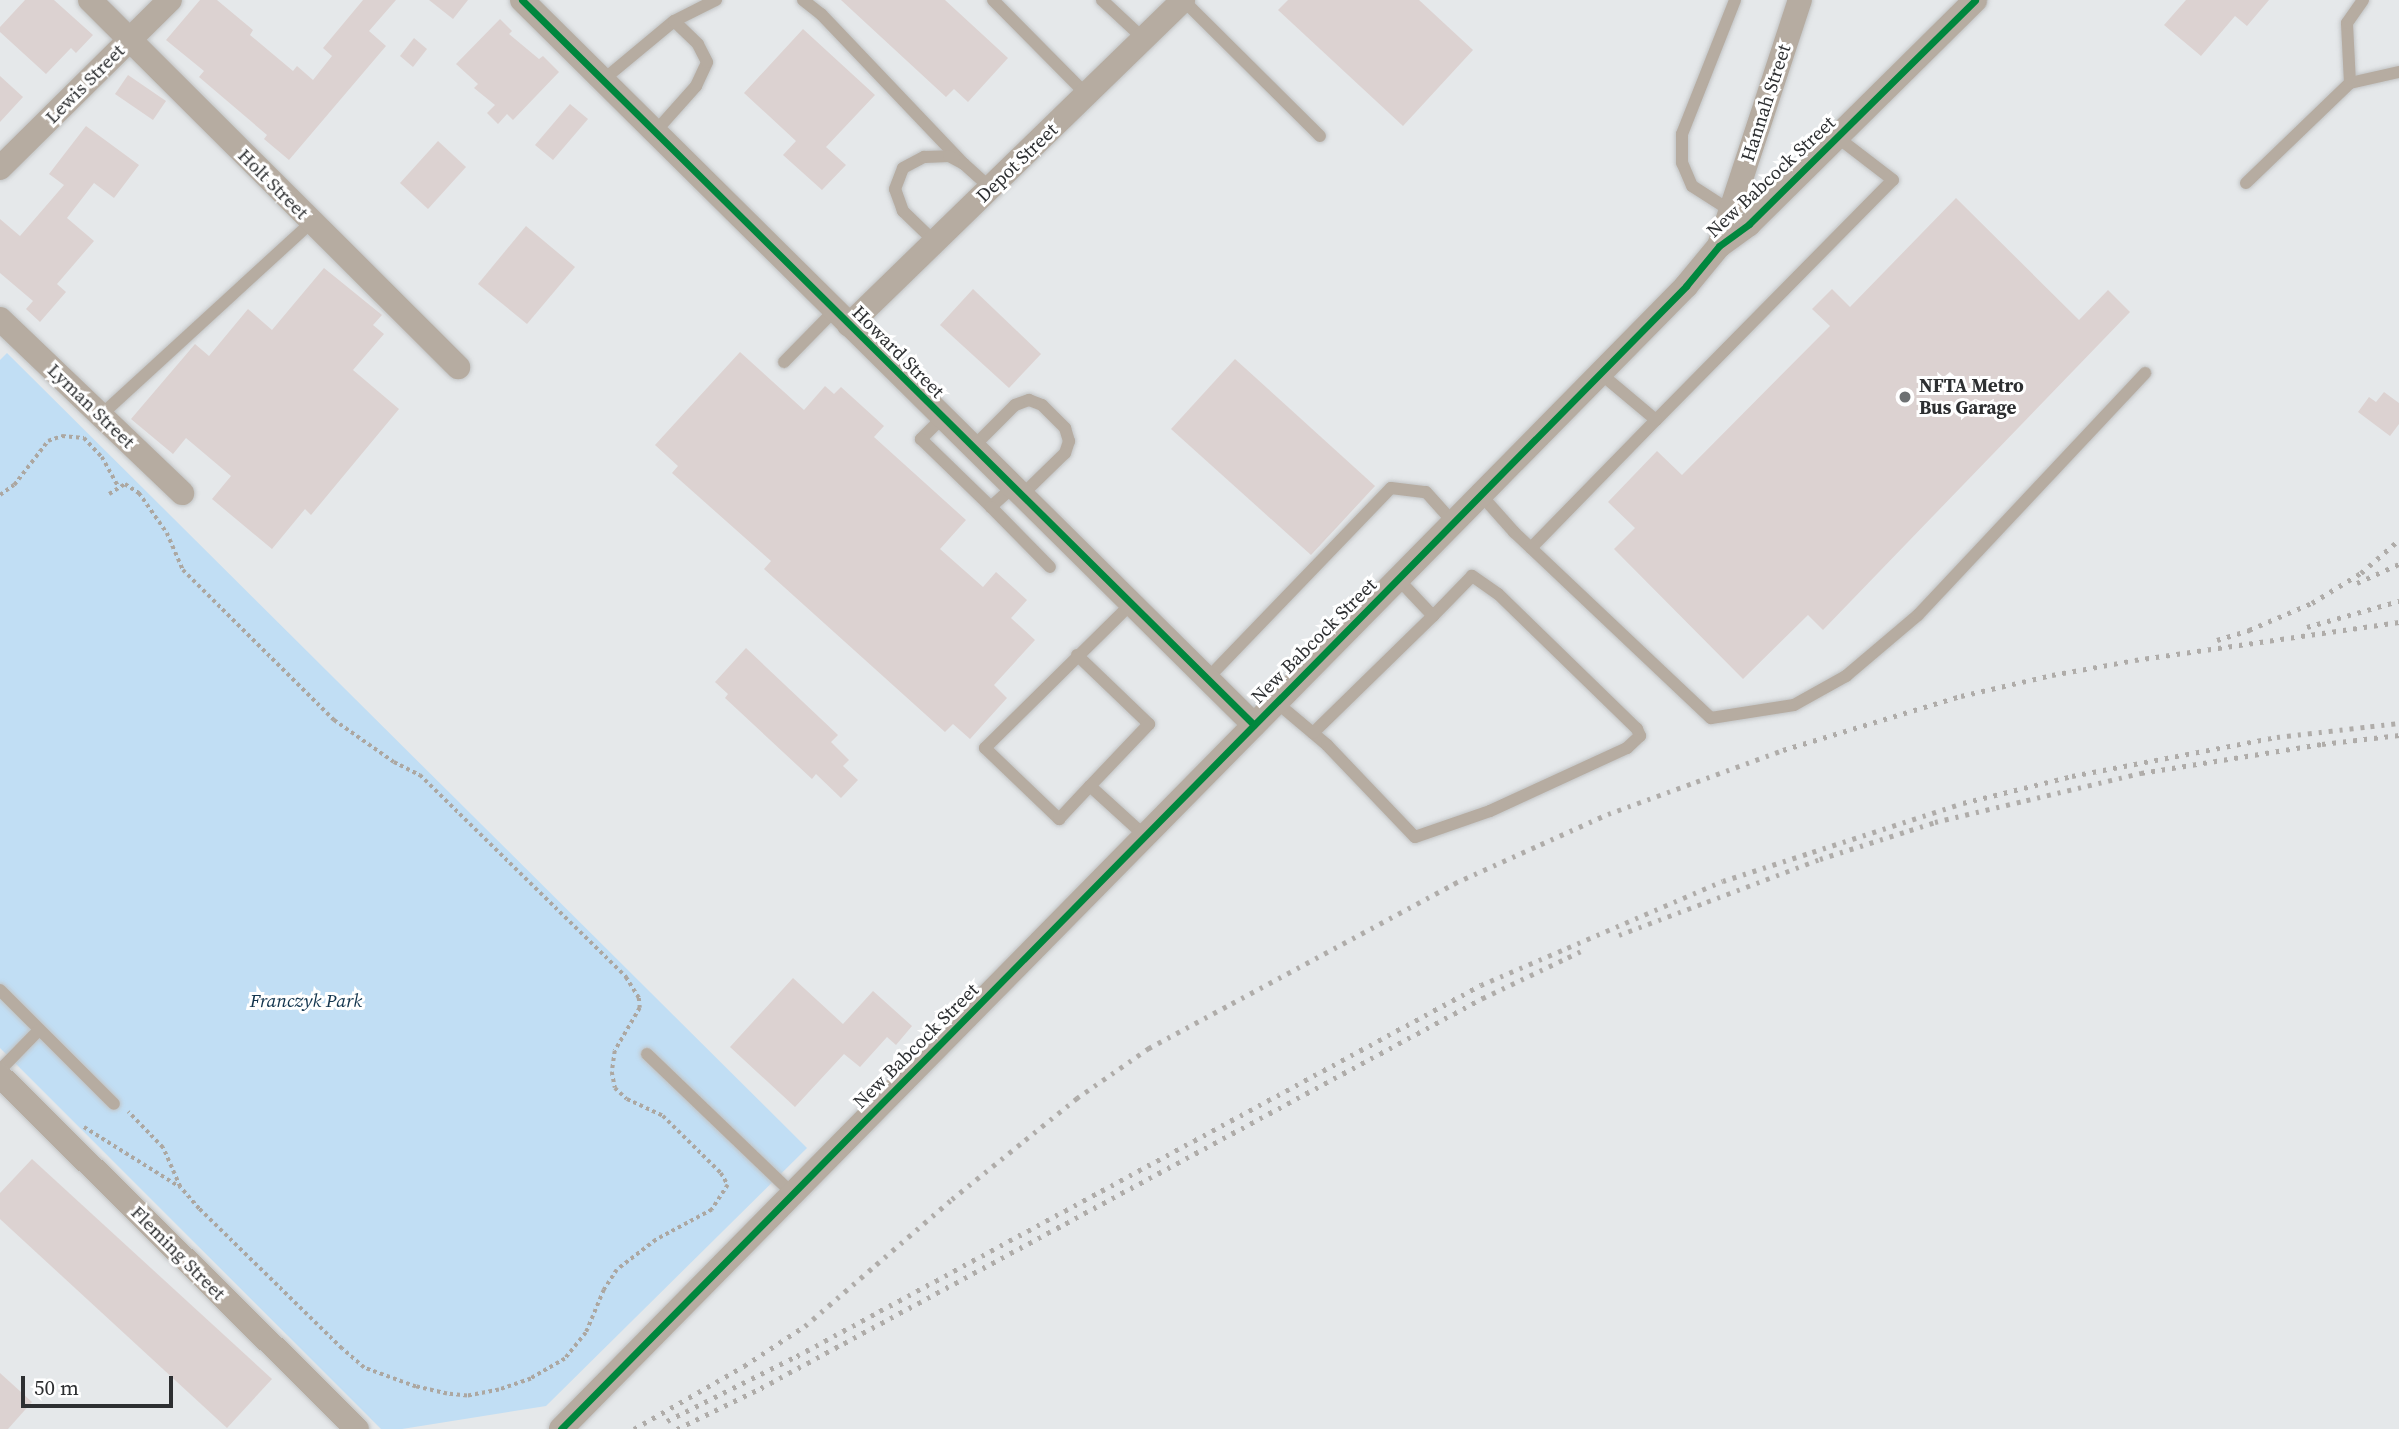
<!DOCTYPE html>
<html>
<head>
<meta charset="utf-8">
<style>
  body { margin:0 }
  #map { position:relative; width:2399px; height:1429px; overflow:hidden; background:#e5e8ea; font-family:"Source Serif 4",serif }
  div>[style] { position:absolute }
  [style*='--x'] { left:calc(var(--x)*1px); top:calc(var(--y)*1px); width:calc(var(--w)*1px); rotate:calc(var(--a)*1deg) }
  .green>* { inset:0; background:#c1def4 }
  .building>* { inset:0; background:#dcd2d1 }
  .path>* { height:3.5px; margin-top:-1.75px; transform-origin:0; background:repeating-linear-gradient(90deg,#aca7a1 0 3.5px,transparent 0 7px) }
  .roads { filter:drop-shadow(0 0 2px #c1c3c4) drop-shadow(0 0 2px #c1c3c4) }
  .service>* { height:12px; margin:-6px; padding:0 6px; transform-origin:6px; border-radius:6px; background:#b6aca1 }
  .minor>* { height:24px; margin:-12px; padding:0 12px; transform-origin:12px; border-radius:12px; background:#b6aca1 }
  .rail>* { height:5px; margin-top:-2.5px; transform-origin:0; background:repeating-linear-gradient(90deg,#afaca9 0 3.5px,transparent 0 10.5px) }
  .cycleway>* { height:7px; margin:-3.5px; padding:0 3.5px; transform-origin:3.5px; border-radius:3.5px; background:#00873e }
  .dots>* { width:19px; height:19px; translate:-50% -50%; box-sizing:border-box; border:4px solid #fff; border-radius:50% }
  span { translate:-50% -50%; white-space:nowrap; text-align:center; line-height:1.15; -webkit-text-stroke:6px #fff; paint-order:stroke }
  .street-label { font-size:19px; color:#2d2f31 }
  .poi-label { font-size:19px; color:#2d2f31; font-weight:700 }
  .left { translate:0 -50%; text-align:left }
  .park-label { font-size:19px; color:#12344d; font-style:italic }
  .scale { position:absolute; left:21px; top:1376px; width:152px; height:32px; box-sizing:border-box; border:4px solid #2d2f31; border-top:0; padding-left:9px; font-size:21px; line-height:24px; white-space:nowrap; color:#2d2f31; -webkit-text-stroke:5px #fff; paint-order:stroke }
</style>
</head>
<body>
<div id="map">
  <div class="green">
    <i style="clip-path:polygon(7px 353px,807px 1148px,546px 1406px,402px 1429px,381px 1429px,0 1048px,0 360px)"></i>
  </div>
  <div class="building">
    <i style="clip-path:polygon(25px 0,54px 0,93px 35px,76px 53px,71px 48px,46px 74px,0 32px,0 27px)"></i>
    <i style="clip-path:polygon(200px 0,217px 0,253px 30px,250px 35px,293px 71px,297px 66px,313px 80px,332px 56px,323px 48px,363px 0,396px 0,369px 31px,386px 46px,289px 160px,264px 139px,267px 135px,199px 77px,204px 71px,166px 40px)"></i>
    <i style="clip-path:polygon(429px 0,468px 0,453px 19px)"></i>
    <i style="clip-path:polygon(841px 0,945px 0,1008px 58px,968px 102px,954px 89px,946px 97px)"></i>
    <i style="clip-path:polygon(1288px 0,1419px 0,1473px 50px,1403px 126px,1278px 10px)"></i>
    <i style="clip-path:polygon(2186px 0,2269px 0,2247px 26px,2235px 16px,2201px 56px,2164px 25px)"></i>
    <i style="clip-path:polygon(500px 19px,512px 31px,509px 34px,539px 59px,543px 56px,559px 72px,513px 120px,507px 114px,498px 124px,487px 113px,495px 105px,474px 88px,478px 84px,456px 64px)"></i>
    <i style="clip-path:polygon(803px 29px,875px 95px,826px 147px,846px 165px,822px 190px,783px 155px,796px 141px,744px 93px)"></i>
    <i style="clip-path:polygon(414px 38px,427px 49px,413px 67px,400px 56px)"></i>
    <i style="clip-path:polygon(128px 75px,166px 101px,153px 120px,115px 94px)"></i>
    <i style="clip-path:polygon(0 76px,23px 97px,0 122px)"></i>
    <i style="clip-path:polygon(570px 104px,588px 119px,553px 160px,535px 145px)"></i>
    <i style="clip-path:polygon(86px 126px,139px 165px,114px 198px,94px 183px,67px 218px,94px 241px,57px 284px,66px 292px,40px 322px,26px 309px,33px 301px,0 273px,0 219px,20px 236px,64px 185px,49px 174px)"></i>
    <i style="clip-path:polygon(438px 141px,466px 167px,428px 209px,400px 183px)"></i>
    <i style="clip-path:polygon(1956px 198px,2079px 320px,2108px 290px,2130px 312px,1823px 630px,1808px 615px,1743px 679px,1614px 549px,1635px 528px,1608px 502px,1657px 451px,1682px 475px,1830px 326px,1812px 309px,1832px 289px,1850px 307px)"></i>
    <i style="clip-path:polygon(526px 226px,575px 267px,527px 324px,478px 284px)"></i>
    <i style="clip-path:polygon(324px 268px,382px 315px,373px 325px,384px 334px,353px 370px,399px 409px,311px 515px,305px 509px,272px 549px,212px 499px,231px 476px,186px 438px,173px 454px,131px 419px,195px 344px,209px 356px,248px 309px,272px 330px)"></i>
    <i style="clip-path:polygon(973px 289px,1041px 354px,1009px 388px,940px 325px)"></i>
    <i style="clip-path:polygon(740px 352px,804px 410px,825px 386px,834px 394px,841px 387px,884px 426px,874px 437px,966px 520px,940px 549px,983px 587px,996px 572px,1027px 600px,1011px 618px,1035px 640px,994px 685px,1007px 698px,970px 739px,953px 724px,945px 732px,764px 569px,771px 561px,672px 473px,678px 466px,655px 445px)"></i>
    <i style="clip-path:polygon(1235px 359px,1375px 486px,1311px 555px,1171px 429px)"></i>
    <i style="clip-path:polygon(2384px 392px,2399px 403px,2399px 424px,2390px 436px,2358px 412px,2369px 397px,2376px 402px)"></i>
    <i style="clip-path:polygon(746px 648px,838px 735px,831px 742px,849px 760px,843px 766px,858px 780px,841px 798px,816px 774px,812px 779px,725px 698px,728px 694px,715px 682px)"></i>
    <i style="clip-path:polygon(793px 978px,843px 1024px,873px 991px,912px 1026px,896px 1045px,887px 1037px,860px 1067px,844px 1054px,795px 1107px,730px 1047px)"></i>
    <i style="clip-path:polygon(32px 1159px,272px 1379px,227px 1428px,0 1219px,0 1193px)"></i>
    <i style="clip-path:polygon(0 1373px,32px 1402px,8px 1429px,0 1429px)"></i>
  </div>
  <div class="path">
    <i style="--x:109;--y:494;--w:19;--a:-32"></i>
    <i style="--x:125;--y:484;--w:17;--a:33"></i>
    <i style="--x:139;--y:493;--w:49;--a:55"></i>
    <i style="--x:167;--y:533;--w:40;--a:66.6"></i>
    <i style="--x:183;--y:570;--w:213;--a:44.8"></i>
    <i style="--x:334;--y:720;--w:73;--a:35"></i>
    <i style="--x:394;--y:762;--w:29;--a:27"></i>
    <i style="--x:420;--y:775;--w:289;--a:44.4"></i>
    <i style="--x:626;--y:977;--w:25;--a:58"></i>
    <i style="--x:639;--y:998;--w:10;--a:84"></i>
    <i style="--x:640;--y:1008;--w:50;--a:120.2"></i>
    <i style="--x:615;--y:1051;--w:21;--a:98"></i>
    <i style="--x:612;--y:1072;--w:16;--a:79"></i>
    <i style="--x:615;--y:1088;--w:16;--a:43"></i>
    <i style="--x:627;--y:1099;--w:40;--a:25"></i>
    <i style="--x:663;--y:1116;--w:81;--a:44.5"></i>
    <i style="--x:721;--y:1173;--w:14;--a:60"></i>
    <i style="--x:728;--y:1185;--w:30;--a:123"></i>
    <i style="--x:712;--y:1210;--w:64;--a:151.8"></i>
    <i style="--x:656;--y:1240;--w:49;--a:142.4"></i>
    <i style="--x:617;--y:1270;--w:24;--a:123"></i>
    <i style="--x:604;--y:1290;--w:47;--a:112.7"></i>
    <i style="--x:586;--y:1333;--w:33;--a:129"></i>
    <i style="--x:565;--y:1359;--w:39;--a:150"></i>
    <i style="--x:531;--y:1379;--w:34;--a:161"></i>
    <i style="--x:499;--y:1390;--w:33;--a:169"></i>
    <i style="--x:467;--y:1396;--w:20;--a:-174"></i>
    <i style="--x:447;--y:1394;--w:32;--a:-167"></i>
    <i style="--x:416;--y:1387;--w:55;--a:-159.9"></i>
    <i style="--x:364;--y:1368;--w:29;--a:-139"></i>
    <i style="--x:342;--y:1349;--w:200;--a:-135.6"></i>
    <i style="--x:199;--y:1209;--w:29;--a:-131"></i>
    <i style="--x:180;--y:1187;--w:43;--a:-113.6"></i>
    <i style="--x:163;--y:1148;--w:50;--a:-134.2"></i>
    <i style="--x:0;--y:495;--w:17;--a:-36"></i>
    <i style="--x:14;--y:485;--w:56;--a:-52.3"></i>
    <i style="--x:48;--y:441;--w:15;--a:-20"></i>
    <i style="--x:62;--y:436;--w:22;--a:5"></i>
    <i style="--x:84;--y:438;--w:26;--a:47"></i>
    <i style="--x:102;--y:457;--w:35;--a:61"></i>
    <i style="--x:84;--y:1127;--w:113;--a:32"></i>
  </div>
  <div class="roads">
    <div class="service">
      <i style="--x:803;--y:0;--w:23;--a:38"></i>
      <i style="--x:821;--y:14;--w:207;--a:46.4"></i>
      <i style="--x:993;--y:0;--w:134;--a:45.3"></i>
      <i style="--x:1102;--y:0;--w:57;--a:42.9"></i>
      <i style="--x:1183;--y:0;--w:193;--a:44.8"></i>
      <i style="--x:603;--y:80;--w:92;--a:-39.7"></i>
      <i style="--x:674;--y:21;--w:47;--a:-26.6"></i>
      <i style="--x:2350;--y:83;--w:60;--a:-92.9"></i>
      <i style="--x:2347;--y:23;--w:28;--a:-55"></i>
      <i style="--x:655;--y:132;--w:62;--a:-48.3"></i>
      <i style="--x:696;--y:86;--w:26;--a:-65"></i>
      <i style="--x:707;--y:62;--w:20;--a:-117"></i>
      <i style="--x:698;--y:44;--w:33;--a:-136"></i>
      <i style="--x:2246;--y:183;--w:144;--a:-43.9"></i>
      <i style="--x:2350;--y:83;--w:50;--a:-12.7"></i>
      <i style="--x:1731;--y:211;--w:46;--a:-147.3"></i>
      <i style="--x:1692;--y:186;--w:25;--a:-113"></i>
      <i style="--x:1682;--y:163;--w:29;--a:-90"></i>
      <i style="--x:1682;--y:134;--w:144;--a:-68.4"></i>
      <i style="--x:935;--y:242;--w:45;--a:-135.9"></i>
      <i style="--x:903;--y:211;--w:23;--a:-110"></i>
      <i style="--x:895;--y:189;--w:22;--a:-69"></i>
      <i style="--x:903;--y:168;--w:24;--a:-28"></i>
      <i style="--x:924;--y:157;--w:25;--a:-2"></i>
      <i style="--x:949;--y:156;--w:17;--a:28"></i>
      <i style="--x:964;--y:164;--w:36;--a:42"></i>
      <i style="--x:784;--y:362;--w:71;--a:-45.6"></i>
      <i style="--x:100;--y:416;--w:287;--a:-42.5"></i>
      <i style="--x:942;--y:418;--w:30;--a:135"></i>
      <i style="--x:921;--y:439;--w:98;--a:44.2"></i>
      <i style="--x:1656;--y:420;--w:337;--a:-45.4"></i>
      <i style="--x:1893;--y:180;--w:71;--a:-142.5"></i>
      <i style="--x:973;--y:447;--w:59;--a:-45"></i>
      <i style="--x:1015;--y:405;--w:15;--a:-20"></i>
      <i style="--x:1029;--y:400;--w:14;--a:21"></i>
      <i style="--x:1042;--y:405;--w:33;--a:45"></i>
      <i style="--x:1065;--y:428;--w:14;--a:73"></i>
      <i style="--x:1069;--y:441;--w:13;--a:108"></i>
      <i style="--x:1065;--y:453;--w:62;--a:135.7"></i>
      <i style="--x:1013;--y:487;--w:30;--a:138"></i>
      <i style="--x:991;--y:507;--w:84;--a:45.5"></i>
      <i style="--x:1481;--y:495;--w:50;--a:48.3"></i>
      <i style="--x:1514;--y:532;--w:271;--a:43.4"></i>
      <i style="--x:1711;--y:718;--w:84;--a:-8.9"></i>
      <i style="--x:1794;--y:705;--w:60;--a:-29.1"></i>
      <i style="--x:1846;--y:676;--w:94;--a:-40.3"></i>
      <i style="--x:1918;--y:615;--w:332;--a:-46.8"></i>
      <i style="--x:1531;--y:548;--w:179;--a:-45.7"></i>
      <i style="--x:1656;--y:420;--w:73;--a:-140"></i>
      <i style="--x:1131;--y:604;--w:205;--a:135.4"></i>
      <i style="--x:985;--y:748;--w:103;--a:43.8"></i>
      <i style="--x:1059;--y:819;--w:45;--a:-46.8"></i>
      <i style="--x:1090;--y:786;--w:74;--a:42.3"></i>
      <i style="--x:1077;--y:655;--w:100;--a:43.8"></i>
      <i style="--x:1149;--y:724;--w:86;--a:133.6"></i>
      <i style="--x:1207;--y:679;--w:265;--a:-46.1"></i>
      <i style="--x:1391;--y:488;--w:35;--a:7"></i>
      <i style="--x:1426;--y:492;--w:40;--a:48"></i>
      <i style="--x:1276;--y:702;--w:67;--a:40.1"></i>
      <i style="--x:1327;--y:745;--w:127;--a:46.3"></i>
      <i style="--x:1415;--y:837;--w:79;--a:-19.1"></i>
      <i style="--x:1490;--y:811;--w:151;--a:-24.7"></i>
      <i style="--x:1627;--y:748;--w:18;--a:-43"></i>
      <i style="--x:1640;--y:736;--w:8;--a:-113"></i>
      <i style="--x:1637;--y:729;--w:194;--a:-135.8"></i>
      <i style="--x:1498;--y:594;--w:32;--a:-145"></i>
      <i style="--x:1472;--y:576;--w:56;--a:134.3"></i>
      <i style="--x:1433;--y:616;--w:51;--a:-133.4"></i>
      <i style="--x:1313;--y:733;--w:168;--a:-44.3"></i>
      <i style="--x:0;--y:990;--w:161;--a:45"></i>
      <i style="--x:647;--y:1054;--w:202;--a:43.8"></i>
      <i style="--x:0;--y:1070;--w:56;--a:-45.7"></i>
    </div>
    <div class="minor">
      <i style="--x:90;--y:0;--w:520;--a:44.92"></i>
      <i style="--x:522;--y:0;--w:1030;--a:44.72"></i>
      <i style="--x:0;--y:168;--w:239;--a:-44.7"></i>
      <i style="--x:1719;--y:246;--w:259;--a:-71.8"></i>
      <i style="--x:0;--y:319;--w:252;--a:43.7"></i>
      <i style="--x:849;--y:325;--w:466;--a:-44.2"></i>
      <i style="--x:0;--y:1076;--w:502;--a:44.68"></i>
      <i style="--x:561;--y:1429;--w:1604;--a:-45.45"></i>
      <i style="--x:1686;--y:286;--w:52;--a:-50.5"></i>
      <i style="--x:1719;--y:246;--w:37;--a:-36"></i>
      <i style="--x:1749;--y:224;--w:318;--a:-44.7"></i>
    </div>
  </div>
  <div class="rail">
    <i style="--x:2357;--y:583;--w:46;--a:-24.3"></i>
    <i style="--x:2307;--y:627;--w:96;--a:-15.8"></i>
    <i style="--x:2217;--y:640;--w:34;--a:-17"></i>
    <i style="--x:2249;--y:630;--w:69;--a:-23.2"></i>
    <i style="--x:2312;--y:603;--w:57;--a:-31.5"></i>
    <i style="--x:2361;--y:573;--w:50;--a:-41"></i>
    <i style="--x:1619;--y:935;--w:215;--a:-20.7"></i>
    <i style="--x:1820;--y:859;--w:121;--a:-17.8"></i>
    <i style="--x:1935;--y:822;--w:212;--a:-13.4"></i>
    <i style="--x:2141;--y:773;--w:183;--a:-9.1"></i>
    <i style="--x:2322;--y:744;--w:78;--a:-6.7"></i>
    <i style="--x:667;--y:1421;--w:145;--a:-26.6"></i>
    <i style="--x:797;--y:1356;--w:778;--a:-28.48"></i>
    <i style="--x:1481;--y:985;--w:263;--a:-23.3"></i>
    <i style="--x:1723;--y:881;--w:252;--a:-18"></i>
    <i style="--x:1963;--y:803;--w:112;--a:-13.9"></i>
    <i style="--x:2072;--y:776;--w:209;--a:-10.8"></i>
    <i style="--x:2277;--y:737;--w:123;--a:-6.5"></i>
    <i style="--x:634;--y:1429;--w:127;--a:-29.8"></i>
    <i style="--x:744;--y:1366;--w:73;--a:-33.3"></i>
    <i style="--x:805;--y:1326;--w:194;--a:-40.8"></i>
    <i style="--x:952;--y:1199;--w:161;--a:-38.9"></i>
    <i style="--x:1077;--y:1098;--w:88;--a:-34.8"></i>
    <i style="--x:1149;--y:1048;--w:348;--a:-28.3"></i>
    <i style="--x:1455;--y:883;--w:168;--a:-24.3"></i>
    <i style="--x:1608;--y:814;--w:186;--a:-20.1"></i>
    <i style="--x:1783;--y:750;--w:186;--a:-16.9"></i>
    <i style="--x:1961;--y:696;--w:93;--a:-13"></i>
    <i style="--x:2052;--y:675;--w:84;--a:-10.2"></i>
    <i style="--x:2135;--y:660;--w:267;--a:-8.2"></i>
    <i style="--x:677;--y:1429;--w:93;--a:-26"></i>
    <i style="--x:761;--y:1388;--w:821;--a:-28.38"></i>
    <i style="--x:1483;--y:998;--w:109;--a:-25.6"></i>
  </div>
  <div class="cycleway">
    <i style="--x:522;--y:0;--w:1030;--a:44.72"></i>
    <i style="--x:561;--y:1429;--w:1604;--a:-45.45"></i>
    <i style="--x:1686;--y:286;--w:52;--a:-50.5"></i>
    <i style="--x:1719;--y:246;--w:37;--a:-36"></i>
    <i style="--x:1749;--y:224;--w:318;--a:-44.7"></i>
  </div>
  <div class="dots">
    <i style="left:1905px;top:397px;background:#6d7072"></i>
  </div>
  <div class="street-label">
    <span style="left:85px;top:84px;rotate:-45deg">Lewis Street</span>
    <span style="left:1766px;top:103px;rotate:-72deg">Hannah Street</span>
    <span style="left:1017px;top:163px;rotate:-44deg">Depot Street</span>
    <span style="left:1771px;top:177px;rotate:-43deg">New Babcock Street</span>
    <span style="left:273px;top:184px;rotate:45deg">Holt Street</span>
    <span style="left:898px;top:352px;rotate:45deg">Howard Street</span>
    <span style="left:91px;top:406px;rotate:44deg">Lyman Street</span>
    <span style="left:1314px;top:641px;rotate:-45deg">New Babcock Street</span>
    <span style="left:916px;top:1046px;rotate:-45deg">New Babcock Street</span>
    <span style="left:178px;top:1253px;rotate:45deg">Fleming Street</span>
  </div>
  <div class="poi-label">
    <span class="left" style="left:1919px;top:397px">NFTA Metro<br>Bus Garage</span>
  </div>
  <div class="park-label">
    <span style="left:306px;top:1001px">Franczyk Park</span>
  </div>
  <div class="scale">50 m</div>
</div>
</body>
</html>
